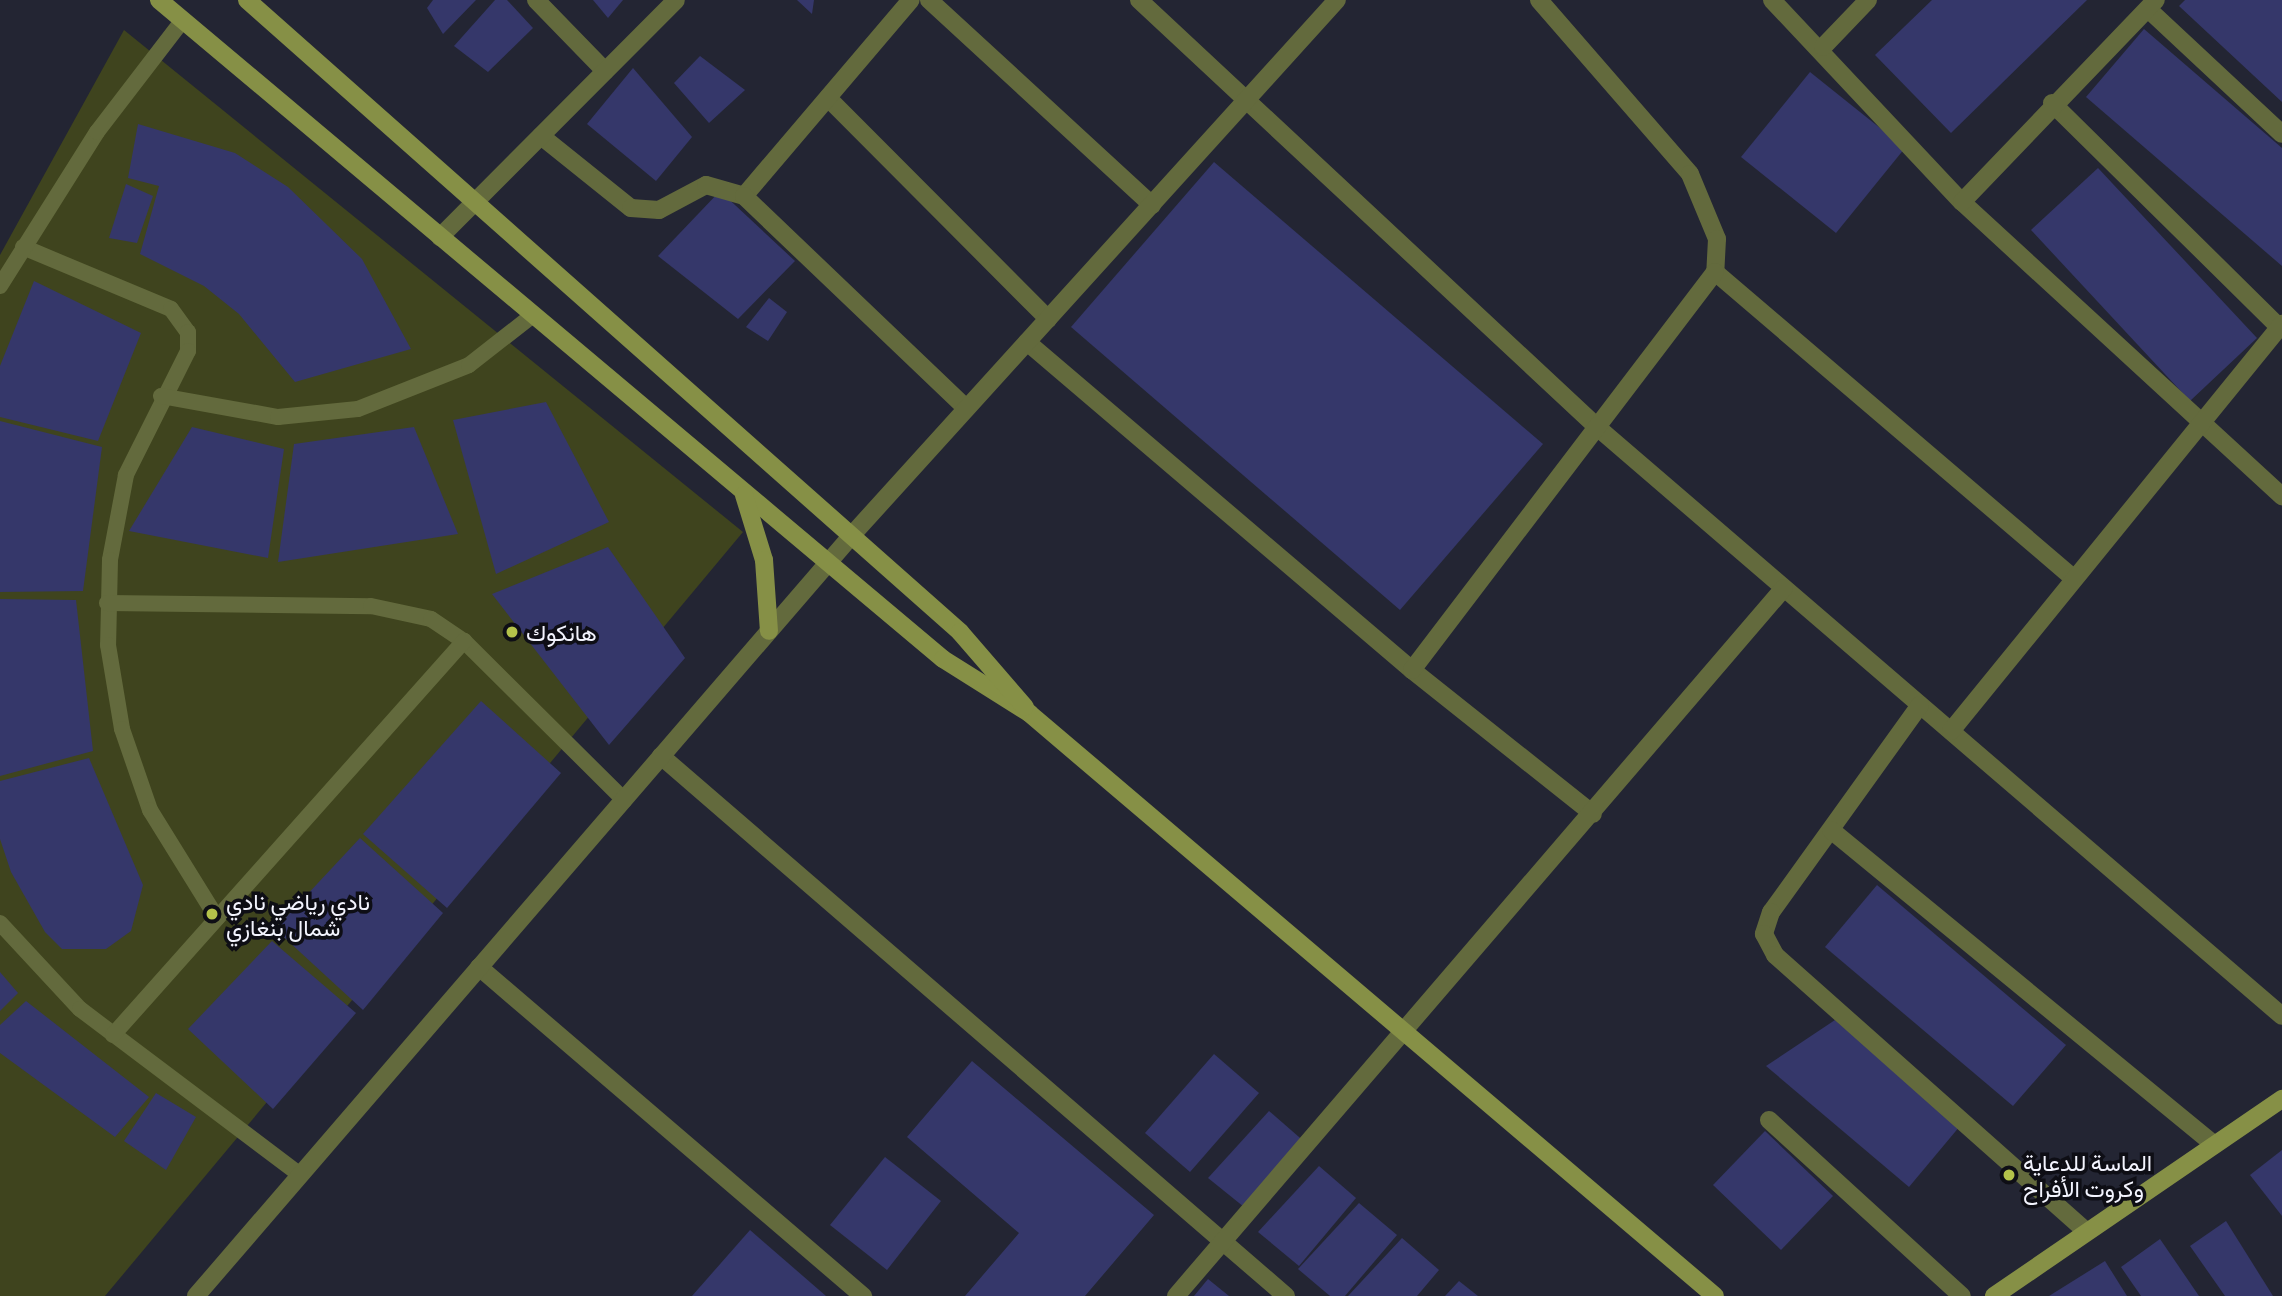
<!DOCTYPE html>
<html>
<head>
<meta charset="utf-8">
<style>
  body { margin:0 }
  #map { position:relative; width:2282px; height:1296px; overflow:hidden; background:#232533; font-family:Manrope,Vazirmatn,sans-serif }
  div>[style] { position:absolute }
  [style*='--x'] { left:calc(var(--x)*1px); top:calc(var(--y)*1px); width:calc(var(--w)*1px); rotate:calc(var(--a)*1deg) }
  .green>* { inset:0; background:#3f441e }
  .building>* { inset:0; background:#35376a }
  .lane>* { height:16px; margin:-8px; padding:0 8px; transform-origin:8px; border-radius:8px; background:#636a3d }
  .street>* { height:18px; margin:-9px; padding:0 9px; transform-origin:9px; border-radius:9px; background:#636a3d }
  .secondary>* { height:18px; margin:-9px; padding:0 9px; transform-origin:9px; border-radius:9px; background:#869046 }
  .dots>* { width:19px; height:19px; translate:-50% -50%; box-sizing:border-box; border:4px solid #0e0e15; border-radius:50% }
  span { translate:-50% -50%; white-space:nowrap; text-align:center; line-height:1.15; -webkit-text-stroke:7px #0e0e15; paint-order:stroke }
  .poi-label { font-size:23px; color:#f3f4fe }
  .left { translate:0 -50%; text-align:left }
</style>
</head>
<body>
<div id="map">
  <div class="green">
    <i style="clip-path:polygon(124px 30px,743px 532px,105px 1296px,0 1296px,0 255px)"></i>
  </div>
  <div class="building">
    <i style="clip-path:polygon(433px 0,476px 0,443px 34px,427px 8px)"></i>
    <i style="clip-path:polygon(495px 0,507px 0,533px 28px,488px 72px,454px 46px)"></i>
    <i style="clip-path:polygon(593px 0,623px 0,608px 18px)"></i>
    <i style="clip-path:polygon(797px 0,814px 0,812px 14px)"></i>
    <i style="clip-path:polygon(1932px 0,2087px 0,1951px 133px,1875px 55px)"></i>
    <i style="clip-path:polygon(2185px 0,2282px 0,2282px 102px,2179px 6px)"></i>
    <i style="clip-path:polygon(2144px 29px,2282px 148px,2282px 266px,2086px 97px)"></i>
    <i style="clip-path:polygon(700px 56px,745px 90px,709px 123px,674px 83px)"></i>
    <i style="clip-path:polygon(633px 68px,692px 137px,656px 181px,587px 124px)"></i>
    <i style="clip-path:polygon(1810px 72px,1905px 148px,1836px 233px,1741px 157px)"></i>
    <i style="clip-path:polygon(138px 124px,235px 153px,288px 187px,362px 259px,411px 349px,295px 382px,239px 314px,204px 286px,140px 254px,159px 186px,128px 178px)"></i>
    <i style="clip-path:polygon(1214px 162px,1543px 444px,1400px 610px,1071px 327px)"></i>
    <i style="clip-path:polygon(2098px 168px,2257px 338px,2190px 401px,2031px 230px)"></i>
    <i style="clip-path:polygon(126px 184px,153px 196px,137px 243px,109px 238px)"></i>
    <i style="clip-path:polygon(720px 191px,795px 261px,738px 319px,658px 256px)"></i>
    <i style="clip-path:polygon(34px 281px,141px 333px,98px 441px,0 417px,0 366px)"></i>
    <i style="clip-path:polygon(769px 298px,787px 312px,768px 341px,746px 327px)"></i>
    <i style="clip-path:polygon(546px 402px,609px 522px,496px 574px,453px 420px)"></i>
    <i style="clip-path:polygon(0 421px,102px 447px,83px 591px,0 592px)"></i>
    <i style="clip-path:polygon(192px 427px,284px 449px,268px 558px,129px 531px)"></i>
    <i style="clip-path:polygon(414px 427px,458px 534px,278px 562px,294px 444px)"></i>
    <i style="clip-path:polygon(608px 547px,685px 658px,609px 745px,492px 594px)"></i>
    <i style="clip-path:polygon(0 599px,76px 600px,93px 751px,0 776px)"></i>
    <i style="clip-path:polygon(481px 701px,561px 773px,447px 908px,363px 834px)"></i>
    <i style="clip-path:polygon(89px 758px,143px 885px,131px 931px,106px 949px,62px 949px,45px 932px,11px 872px,0 839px,0 781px)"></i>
    <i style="clip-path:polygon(360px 838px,443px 913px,363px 1010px,275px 929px)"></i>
    <i style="clip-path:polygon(1877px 885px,2066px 1045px,2013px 1106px,1825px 947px)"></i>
    <i style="clip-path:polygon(272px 941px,356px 1013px,273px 1109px,188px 1029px)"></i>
    <i style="clip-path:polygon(0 972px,18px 993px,0 1011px)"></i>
    <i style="clip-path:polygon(26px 1001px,149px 1097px,115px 1137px,0 1053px,0 1025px)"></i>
    <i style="clip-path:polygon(1835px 1020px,1960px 1126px,1909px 1187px,1766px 1066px)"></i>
    <i style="clip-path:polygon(1214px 1054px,1259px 1093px,1190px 1172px,1145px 1133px)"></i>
    <i style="clip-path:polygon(972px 1061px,1154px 1215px,1085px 1296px,965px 1296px,1019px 1233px,907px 1137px)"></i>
    <i style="clip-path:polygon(156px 1093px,196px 1117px,166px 1170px,124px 1141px)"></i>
    <i style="clip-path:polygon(1269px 1111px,1307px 1144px,1249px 1211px,1208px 1178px)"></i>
    <i style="clip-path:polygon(1765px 1131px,1833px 1196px,1781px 1250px,1713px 1185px)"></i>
    <i style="clip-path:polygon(2282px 1150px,2282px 1216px,2250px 1175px)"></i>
    <i style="clip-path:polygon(885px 1157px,941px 1201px,887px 1270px,830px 1225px)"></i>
    <i style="clip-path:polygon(1319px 1166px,1356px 1198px,1299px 1266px,1258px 1232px)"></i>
    <i style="clip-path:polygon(1359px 1203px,1397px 1235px,1345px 1296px,1330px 1296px,1298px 1269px)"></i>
    <i style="clip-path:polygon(2226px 1221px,2273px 1296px,2225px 1296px,2190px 1246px)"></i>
    <i style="clip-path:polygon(750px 1230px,826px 1296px,692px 1296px)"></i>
    <i style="clip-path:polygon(1402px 1238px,1439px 1270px,1417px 1296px,1348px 1296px)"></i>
    <i style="clip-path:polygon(2160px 1239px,2199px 1296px,2141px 1296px,2121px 1267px)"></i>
    <i style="clip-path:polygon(2105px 1261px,2127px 1296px,2049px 1296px)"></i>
    <i style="clip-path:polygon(1208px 1279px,1229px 1296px,1194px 1296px)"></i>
    <i style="clip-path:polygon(1459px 1281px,1478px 1296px,1445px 1296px)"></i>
  </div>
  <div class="lane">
    <i style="--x:23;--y:247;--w:160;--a:22.7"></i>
    <i style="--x:171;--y:309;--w:29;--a:54"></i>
    <i style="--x:188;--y:332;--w:19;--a:90"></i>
    <i style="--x:188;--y:351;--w:139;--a:116.6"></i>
    <i style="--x:126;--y:475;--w:86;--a:100.7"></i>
    <i style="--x:110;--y:560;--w:85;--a:91.3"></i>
    <i style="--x:108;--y:645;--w:85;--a:80.5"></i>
    <i style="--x:122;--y:729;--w:86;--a:70.9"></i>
    <i style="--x:150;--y:810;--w:127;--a:58.2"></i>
    <i style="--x:0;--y:286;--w:182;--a:-57.8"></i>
    <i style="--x:97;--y:132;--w:141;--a:-52.5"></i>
    <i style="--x:161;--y:396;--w:119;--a:10.2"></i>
    <i style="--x:278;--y:417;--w:80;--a:-5.7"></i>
    <i style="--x:358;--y:409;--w:119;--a:-21.6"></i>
    <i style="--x:469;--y:365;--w:81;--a:-38"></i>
    <i style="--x:107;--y:603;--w:264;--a:0.7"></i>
    <i style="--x:371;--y:606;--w:61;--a:12.2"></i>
    <i style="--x:431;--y:619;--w:40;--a:34"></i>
    <i style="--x:464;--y:641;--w:226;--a:44.8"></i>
    <i style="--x:0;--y:923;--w:117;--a:47.1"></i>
    <i style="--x:80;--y:1009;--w:276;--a:37"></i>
    <i style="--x:113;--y:1035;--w:528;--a:-48.3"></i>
  </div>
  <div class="street">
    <i style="--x:536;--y:0;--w:99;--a:45.8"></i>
    <i style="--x:929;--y:0;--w:303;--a:42.6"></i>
    <i style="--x:1139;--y:0;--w:626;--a:42.99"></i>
    <i style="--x:1597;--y:427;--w:903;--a:40.69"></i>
    <i style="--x:1539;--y:0;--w:230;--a:49"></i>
    <i style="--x:1690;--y:174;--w:70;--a:67.4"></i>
    <i style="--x:1717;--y:239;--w:33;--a:93"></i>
    <i style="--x:1715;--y:272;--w:472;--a:40.5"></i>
    <i style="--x:1772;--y:0;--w:277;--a:46.8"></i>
    <i style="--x:1962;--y:202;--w:435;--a:42.6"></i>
    <i style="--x:2148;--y:9;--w:183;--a:43"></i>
    <i style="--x:1823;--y:47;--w:65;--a:-46.2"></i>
    <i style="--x:828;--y:98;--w:312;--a:45.1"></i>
    <i style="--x:2052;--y:103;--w:319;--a:44.6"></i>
    <i style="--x:541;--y:136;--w:115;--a:38.7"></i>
    <i style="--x:631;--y:208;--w:28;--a:4"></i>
    <i style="--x:659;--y:210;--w:53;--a:-28"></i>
    <i style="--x:706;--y:185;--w:40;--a:16"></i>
    <i style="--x:744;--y:196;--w:257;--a:-49.6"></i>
    <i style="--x:744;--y:196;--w:307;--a:43.7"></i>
    <i style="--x:1962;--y:202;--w:280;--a:-46.2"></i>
    <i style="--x:440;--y:237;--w:334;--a:-45.1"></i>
    <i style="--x:1027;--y:342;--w:506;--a:40.43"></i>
    <i style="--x:1412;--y:670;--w:231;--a:38.5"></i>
    <i style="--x:1412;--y:670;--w:500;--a:-52.72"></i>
    <i style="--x:1920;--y:705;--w:255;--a:125.7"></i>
    <i style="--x:1771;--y:912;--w:23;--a:108"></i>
    <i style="--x:1764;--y:934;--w:24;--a:62"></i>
    <i style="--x:1775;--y:955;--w:416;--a:41.6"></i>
    <i style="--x:1951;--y:731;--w:525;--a:-50.88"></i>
    <i style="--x:661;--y:756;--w:826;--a:40.83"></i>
    <i style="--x:1831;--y:830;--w:496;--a:39.4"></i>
    <i style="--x:479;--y:967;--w:506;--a:40.59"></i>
    <i style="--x:1769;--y:1120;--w:261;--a:42.4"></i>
    <i style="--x:196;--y:1296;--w:1005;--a:-49.24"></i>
    <i style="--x:852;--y:535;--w:722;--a:-47.81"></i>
    <i style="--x:1176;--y:1296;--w:933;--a:-49.35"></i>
  </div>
  <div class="secondary">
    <i style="--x:159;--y:0;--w:1024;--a:40.05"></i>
    <i style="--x:943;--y:659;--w:102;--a:32.1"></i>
    <i style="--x:1029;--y:713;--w:900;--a:40.36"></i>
    <i style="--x:247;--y:0;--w:953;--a:41.55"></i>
    <i style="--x:960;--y:632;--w:99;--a:49.1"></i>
    <i style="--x:744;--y:495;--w:68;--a:72.9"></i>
    <i style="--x:764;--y:560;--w:71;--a:86"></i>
    <i style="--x:1994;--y:1296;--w:349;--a:-34.4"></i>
  </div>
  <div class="dots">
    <i style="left:512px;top:632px;background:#b4c24a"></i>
    <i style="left:212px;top:914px;background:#b4c24a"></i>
    <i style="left:2009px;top:1175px;background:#b4c24a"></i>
  </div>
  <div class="poi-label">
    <span class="left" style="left:526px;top:632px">هانكوك</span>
    <span class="left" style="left:226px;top:914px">نادي رياضي نادي<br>شمال بنغازي</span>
    <span class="left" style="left:2023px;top:1175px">الماسة للدعاية<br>وكروت الأفراح</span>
  </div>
</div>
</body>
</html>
